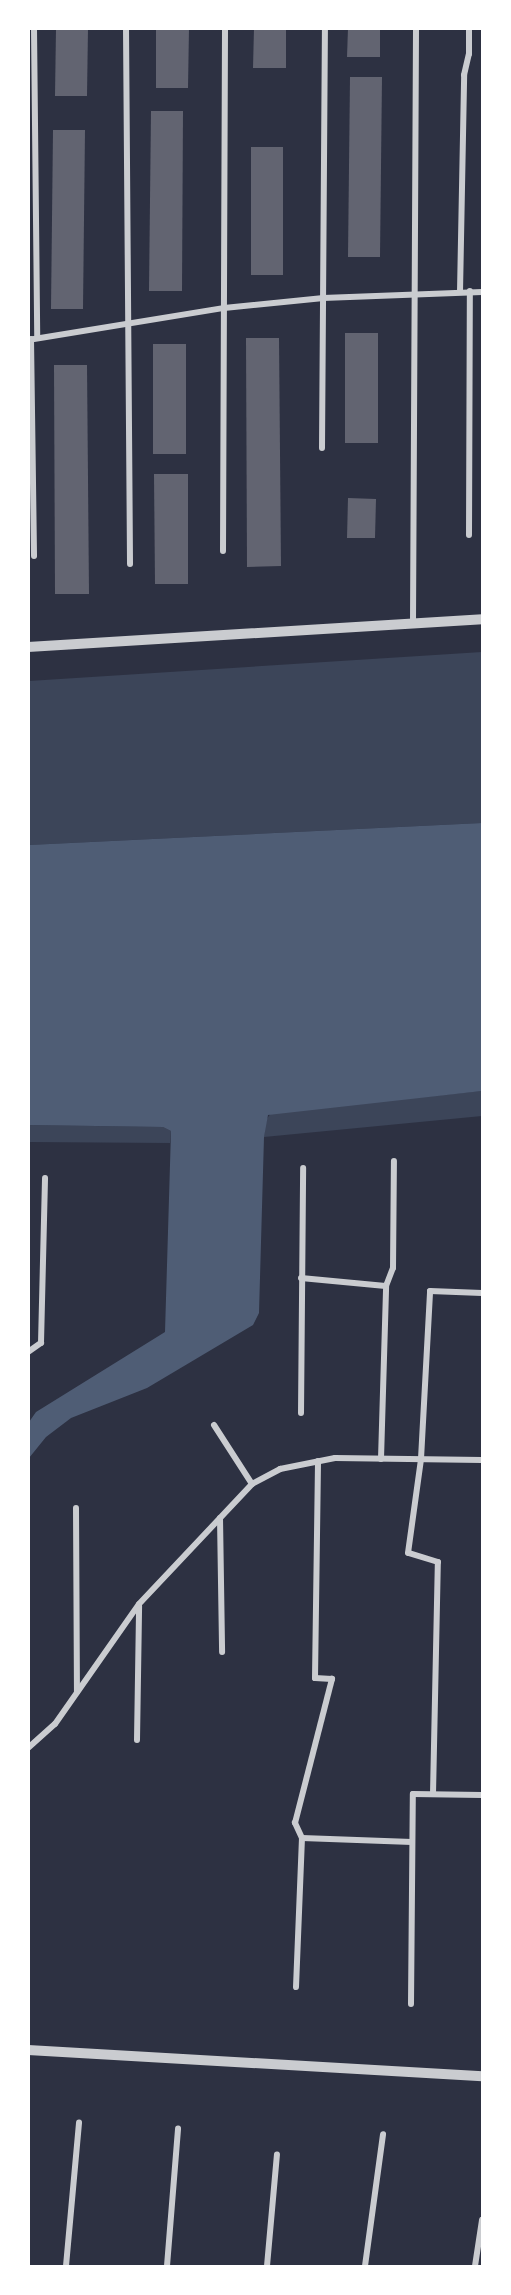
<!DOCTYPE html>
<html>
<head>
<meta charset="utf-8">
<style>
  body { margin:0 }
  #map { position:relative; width:511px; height:2295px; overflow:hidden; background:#2d3142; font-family:"Roboto Condensed",sans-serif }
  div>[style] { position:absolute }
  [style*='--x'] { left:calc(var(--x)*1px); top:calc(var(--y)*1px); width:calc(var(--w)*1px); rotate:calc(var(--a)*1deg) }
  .green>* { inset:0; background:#3c4559 }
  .water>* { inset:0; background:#4f5d75 }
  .building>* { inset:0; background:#626471 }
  .minor>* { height:6px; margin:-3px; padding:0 3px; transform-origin:3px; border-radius:3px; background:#caccd0 }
  .tertiary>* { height:10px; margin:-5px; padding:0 5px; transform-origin:5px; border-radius:5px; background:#caccd0 }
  span { translate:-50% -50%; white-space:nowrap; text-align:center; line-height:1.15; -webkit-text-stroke:4.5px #fff; paint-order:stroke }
  .frame { position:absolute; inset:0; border:30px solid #fff; pointer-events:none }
</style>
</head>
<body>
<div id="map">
  <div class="green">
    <i style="clip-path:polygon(482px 652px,482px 823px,29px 845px,29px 681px)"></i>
    <i style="clip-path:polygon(482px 1091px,482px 1116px,264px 1137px,265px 1121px,272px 1112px)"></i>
    <i style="clip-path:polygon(29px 1125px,163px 1127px,171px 1131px,170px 1143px,29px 1142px)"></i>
  </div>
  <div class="water">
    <i style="clip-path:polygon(482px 823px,482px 1091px,268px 1115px,264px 1137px,259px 1313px,253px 1325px,147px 1388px,71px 1418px,46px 1437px,29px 1458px,29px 1422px,36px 1412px,165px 1332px,171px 1131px,163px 1127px,29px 1125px,29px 845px)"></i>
  </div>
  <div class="building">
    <i style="clip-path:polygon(56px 28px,88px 28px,87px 96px,55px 96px)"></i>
    <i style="clip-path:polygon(156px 28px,189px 28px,188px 88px,156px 88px)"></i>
    <i style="clip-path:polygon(254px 28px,286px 28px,286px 68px,253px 68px)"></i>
    <i style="clip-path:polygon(348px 28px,380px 28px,380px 57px,347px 57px)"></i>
    <i style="clip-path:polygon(350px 77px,382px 77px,380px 257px,348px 257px)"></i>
    <i style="clip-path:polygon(151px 111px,183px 111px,182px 291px,149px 291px)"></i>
    <i style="clip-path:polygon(53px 130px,85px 130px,83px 309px,51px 309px)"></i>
    <i style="clip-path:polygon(251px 147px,283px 147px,283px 275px,251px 275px)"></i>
    <i style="clip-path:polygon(345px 333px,378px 333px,378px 443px,345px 443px)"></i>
    <i style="clip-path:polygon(246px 338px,279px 338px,281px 566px,247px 567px)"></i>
    <i style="clip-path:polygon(153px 344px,186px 344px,186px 454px,153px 454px)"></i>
    <i style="clip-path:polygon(54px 365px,87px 365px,89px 594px,55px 594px)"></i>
    <i style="clip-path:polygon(154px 474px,188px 474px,188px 584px,155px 584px)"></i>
    <i style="clip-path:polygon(348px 498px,376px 499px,375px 538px,347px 538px)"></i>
  </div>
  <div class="minor">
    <i style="--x:34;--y:28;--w:310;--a:89.4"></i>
    <i style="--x:126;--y:28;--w:536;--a:89.57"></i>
    <i style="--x:460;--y:292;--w:217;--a:-88.9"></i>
    <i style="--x:464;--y:75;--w:22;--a:-77"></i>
    <i style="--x:469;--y:54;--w:26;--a:-90"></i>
    <i style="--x:31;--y:339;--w:217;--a:89.2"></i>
    <i style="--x:28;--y:340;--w:199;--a:-9.3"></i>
    <i style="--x:224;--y:308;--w:100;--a:-5.8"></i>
    <i style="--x:323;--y:298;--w:159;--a:-2.2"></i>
    <i style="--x:322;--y:448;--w:420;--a:-89.6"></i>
    <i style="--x:469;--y:535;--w:244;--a:-89.8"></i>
    <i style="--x:223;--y:551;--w:523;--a:-89.78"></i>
    <i style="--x:413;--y:623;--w:595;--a:-89.71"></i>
    <i style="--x:301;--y:1278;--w:85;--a:5.4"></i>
    <i style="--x:28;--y:1352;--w:16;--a:-35"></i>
    <i style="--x:41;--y:1343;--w:165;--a:-88.6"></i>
    <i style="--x:301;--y:1413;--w:245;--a:-89.5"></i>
    <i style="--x:214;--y:1425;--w:70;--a:57.2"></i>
    <i style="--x:381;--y:1459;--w:173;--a:-88.3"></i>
    <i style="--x:386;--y:1286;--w:19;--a:-69"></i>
    <i style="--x:393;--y:1268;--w:107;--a:-89.5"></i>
    <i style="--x:76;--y:1508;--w:184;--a:89.7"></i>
    <i style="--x:220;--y:1518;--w:134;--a:89.1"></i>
    <i style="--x:137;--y:1740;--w:134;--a:-89.1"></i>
    <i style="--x:28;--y:1748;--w:36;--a:-42"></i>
    <i style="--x:55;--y:1724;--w:146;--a:-55"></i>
    <i style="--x:139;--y:1604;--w:165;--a:-46.7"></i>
    <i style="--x:252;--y:1484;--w:32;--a:-28"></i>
    <i style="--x:280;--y:1469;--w:56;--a:-11.3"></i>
    <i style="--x:335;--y:1458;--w:147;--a:0.8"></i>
    <i style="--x:433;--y:1794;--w:232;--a:-88.8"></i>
    <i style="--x:438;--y:1562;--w:31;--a:-163"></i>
    <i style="--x:408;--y:1553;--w:95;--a:-82.1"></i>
    <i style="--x:421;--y:1459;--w:168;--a:-86.9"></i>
    <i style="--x:430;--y:1291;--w:52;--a:2.2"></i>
    <i style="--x:302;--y:1838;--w:110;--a:2.1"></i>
    <i style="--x:296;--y:1987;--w:149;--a:-87.7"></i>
    <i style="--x:302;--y:1838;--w:17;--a:-115"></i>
    <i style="--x:295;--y:1823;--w:149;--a:-75.6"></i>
    <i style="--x:332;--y:1679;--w:17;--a:-177"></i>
    <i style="--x:315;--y:1678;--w:217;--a:-89.2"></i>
    <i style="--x:411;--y:2004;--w:210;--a:-89.5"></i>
    <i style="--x:413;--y:1794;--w:69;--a:0.8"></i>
    <i style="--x:66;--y:2266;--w:144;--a:-84.8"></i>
    <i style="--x:167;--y:2266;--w:138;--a:-85.4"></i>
    <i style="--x:267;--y:2266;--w:112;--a:-84.9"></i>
    <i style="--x:365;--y:2266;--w:133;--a:-82.2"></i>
    <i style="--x:475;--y:2266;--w:47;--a:-81.3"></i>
  </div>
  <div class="tertiary">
    <i style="--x:28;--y:647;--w:455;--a:-3.5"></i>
    <i style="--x:28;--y:2050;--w:455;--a:3.3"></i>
  </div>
  <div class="frame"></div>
</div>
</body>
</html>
